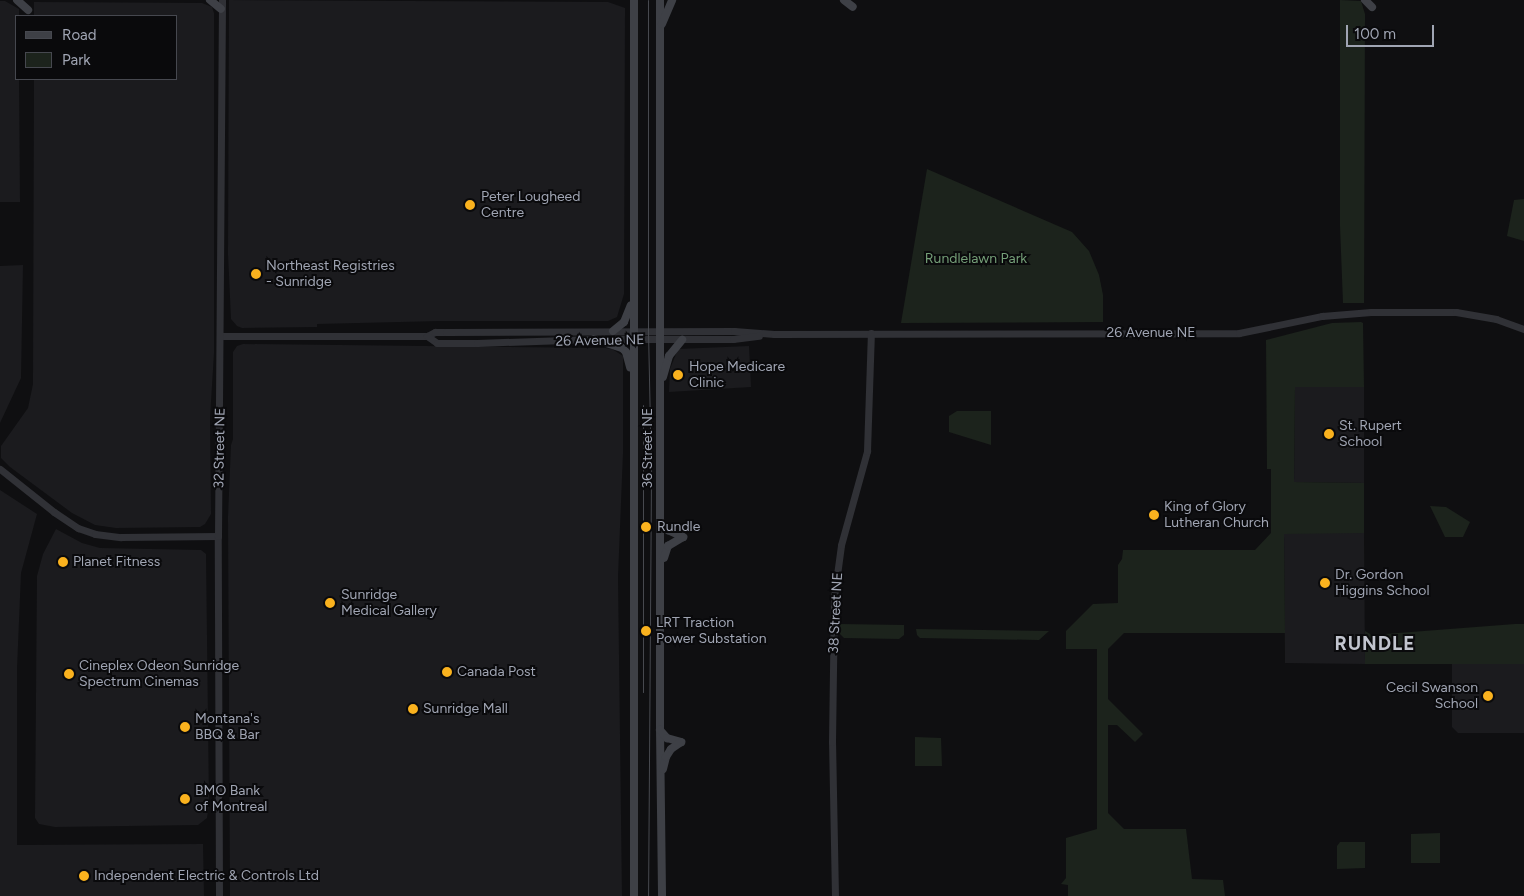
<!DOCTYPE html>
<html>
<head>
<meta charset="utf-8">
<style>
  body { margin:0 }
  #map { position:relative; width:1524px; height:896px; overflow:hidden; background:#0f0f11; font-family:Figtree,sans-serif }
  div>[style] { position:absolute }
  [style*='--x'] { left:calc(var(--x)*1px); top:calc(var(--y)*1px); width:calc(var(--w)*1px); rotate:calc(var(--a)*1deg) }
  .built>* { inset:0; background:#1b1b1e }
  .green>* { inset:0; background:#1c231c }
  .tertiary>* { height:7px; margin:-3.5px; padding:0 3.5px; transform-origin:3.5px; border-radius:3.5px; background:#303136 }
  .secondary>* { height:8px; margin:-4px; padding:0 4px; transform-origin:4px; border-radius:4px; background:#3e4046 }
  .tram>* { height:1px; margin:-0.5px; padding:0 0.5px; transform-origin:0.5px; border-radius:0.5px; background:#47494f }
  .dots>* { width:14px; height:14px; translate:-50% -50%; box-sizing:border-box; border:2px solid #0a0a0c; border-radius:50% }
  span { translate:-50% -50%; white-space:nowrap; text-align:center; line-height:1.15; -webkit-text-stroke:4px #0a0a0c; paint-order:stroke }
  .poi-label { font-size:14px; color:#a0a5b3 }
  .left { translate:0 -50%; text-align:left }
  .right { translate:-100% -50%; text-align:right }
  .park-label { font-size:14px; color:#759f78 }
  .street-label { font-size:14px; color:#a0a5b3 }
  .district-label { font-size:19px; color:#c1c4ce; font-weight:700; letter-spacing:1px }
  .legend { position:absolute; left:15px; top:15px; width:162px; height:65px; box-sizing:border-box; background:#0a0a0c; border:1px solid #46484f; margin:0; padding:6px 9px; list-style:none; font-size:15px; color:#a0a5b3 }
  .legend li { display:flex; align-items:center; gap:10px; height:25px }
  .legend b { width:25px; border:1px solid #46484f }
  .scale { position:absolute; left:1346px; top:25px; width:88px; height:22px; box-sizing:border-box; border:2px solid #a0a5b3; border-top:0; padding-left:6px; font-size:15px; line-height:18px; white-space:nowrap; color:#a0a5b3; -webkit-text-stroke:4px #0a0a0c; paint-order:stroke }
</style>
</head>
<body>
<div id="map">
  <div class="built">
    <i style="clip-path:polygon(229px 0,608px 2px,625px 8px,624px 294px,617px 317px,608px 321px,441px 321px,317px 324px,317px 327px,242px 328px,237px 326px,231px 319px,228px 254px)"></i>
    <i style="clip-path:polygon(0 1px,5px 1px,19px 9px,19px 16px,16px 16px,16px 79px,19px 79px,20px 202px,0 202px)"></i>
    <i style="clip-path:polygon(34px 2px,202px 3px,212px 7px,214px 13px,214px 353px,210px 418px,211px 514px,205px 524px,200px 527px,116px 528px,95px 525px,72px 513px,10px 467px,1px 458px,1px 446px,28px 408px,33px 384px,34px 79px,176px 79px,176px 16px,34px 16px)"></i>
    <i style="clip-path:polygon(23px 265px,21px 378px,0 423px,0 266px)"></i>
    <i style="clip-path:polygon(243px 344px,605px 348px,612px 349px,623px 356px,623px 453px,618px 577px,622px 896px,230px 896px,228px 517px,231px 445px,233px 439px,233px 352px,237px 346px)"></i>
    <i style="clip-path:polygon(749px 346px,751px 387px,669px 392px,670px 369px,678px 349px)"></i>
    <i style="clip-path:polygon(1295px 386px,1364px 387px,1364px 483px,1294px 482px)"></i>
    <i style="clip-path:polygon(0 490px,37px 514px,21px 573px,17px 669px,17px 845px,203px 844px,204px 896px,0 896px)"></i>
    <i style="clip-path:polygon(56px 529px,82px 543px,100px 548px,201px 550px,206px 554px,209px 804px,207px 818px,198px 825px,55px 827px,39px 824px,35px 818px,37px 576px,43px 554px)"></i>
    <i style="clip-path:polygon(1284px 533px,1364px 533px,1365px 664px,1285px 663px)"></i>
    <i style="clip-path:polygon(1452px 664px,1524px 664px,1524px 733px,1458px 733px,1452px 727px)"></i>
  </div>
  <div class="green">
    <i style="clip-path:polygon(1340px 0,1361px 1px,1365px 14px,1364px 303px,1343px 303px,1340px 226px)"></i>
    <i style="clip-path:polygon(927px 169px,1072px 232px,1089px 251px,1099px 275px,1103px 295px,1103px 322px,901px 323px)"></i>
    <i style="clip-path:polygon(1524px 199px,1524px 241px,1507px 236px,1514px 200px)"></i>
    <i style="clip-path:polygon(1361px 322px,1363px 323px,1364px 387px,1295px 387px,1294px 482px,1364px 483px,1364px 533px,1284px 534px,1285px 633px,1124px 633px,1108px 649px,1108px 699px,1143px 734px,1135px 742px,1117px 725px,1108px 725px,1108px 813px,1124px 829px,1186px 829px,1192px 879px,1223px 880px,1225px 896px,1068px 896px,1068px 885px,1061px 884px,1066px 878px,1066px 838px,1097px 829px,1097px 649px,1066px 649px,1066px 631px,1093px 604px,1118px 603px,1118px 565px,1122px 559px,1123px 550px,1255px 550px,1271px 533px,1271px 469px,1267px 469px,1266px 340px,1332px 323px)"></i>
    <i style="clip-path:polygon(957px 411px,991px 411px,991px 445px,949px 432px,949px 416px)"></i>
    <i style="clip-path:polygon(1430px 506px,1446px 507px,1470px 522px,1463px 537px,1445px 537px)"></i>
    <i style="clip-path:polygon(840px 624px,904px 625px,904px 635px,899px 639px,844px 638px,840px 634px)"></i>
    <i style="clip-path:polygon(1515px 624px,1524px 624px,1524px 664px,1365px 664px,1365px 631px,1372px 635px)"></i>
    <i style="clip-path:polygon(916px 629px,1049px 631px,1039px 640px,920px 638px,917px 635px)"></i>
    <i style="clip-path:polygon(915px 737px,941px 738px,942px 766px,915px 766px)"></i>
    <i style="clip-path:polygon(1440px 833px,1440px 863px,1411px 863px,1411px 834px)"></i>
    <i style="clip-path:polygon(1340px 842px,1365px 842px,1365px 868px,1337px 869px,1337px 846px)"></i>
  </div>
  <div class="tertiary">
    <i style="--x:221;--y:336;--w:206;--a:0"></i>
    <i style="--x:427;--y:336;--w:9;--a:-27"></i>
    <i style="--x:435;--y:332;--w:11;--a:0"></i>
    <i style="--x:446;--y:332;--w:288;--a:-0.2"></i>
    <i style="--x:734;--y:331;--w:40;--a:4.3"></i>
    <i style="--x:774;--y:334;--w:465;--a:-0.1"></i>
    <i style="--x:1239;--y:333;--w:85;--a:-11.6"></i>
    <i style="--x:1322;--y:316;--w:49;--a:-4.7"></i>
    <i style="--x:1371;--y:312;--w:85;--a:0"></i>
    <i style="--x:1456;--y:312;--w:41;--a:9.9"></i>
    <i style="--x:1496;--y:319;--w:30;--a:20"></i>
    <i style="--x:427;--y:336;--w:12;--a:35"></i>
    <i style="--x:437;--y:343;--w:40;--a:0"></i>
    <i style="--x:477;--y:343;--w:117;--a:-2"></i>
    <i style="--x:594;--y:339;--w:139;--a:0"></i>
    <i style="--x:733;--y:339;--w:26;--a:-7"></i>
    <i style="--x:0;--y:469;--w:69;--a:38.5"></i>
    <i style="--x:54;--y:512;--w:29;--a:34"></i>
    <i style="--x:78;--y:528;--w:18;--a:19"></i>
    <i style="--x:95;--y:534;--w:26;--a:7"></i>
    <i style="--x:121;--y:537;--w:97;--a:-0.6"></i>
    <i style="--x:219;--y:896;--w:360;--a:-90.2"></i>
    <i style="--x:218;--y:536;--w:536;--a:-89.57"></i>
    <i style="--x:835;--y:896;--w:154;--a:-91.1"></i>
    <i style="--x:832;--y:742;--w:145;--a:-89.2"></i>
    <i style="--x:834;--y:597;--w:52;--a:-82.3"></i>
    <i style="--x:841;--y:545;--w:98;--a:-74.5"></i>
    <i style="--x:867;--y:451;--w:118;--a:-88.1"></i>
  </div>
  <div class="secondary">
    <i style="--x:17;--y:0;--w:15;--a:42"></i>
    <i style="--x:210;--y:0;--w:14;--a:39"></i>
    <i style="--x:660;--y:0;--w:729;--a:90"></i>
    <i style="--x:660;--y:729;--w:167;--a:89.3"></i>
    <i style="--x:844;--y:0;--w:11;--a:38"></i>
    <i style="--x:1365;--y:0;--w:10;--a:45"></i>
    <i style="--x:662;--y:24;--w:26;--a:-67"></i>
    <i style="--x:613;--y:331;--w:14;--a:-39"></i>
    <i style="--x:624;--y:322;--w:18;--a:-68"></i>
    <i style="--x:594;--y:339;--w:29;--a:18"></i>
    <i style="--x:622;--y:348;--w:6;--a:45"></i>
    <i style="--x:626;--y:352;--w:16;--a:75"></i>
    <i style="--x:663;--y:377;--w:22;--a:-74"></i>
    <i style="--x:669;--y:356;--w:21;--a:-51"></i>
    <i style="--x:661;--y:522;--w:11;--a:49"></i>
    <i style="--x:668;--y:530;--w:17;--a:25"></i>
    <i style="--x:664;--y:558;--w:13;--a:-72"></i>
    <i style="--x:668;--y:546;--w:17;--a:-31"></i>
    <i style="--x:660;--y:730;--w:11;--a:49"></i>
    <i style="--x:667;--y:738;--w:15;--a:16"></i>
    <i style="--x:663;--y:769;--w:12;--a:-76"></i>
    <i style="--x:666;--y:757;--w:9;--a:-58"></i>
    <i style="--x:671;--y:749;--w:12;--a:-35"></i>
    <i style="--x:634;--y:896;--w:896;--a:-90"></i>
  </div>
  <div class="tram">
    <i style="--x:648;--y:0;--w:331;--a:90"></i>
    <i style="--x:648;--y:331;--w:145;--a:88.8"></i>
    <i style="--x:651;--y:476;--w:420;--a:90.4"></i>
    <i style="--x:643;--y:405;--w:287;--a:90"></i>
  </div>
  <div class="dots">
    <i style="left:470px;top:205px;background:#fab21e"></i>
    <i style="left:256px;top:274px;background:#fab21e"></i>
    <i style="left:678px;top:375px;background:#fab21e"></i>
    <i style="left:1329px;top:434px;background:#fab21e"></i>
    <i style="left:1154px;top:515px;background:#fab21e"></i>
    <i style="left:646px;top:527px;background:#fab21e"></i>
    <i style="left:63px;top:562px;background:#fab21e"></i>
    <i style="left:1325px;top:583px;background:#fab21e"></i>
    <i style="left:330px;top:603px;background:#fab21e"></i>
    <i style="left:646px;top:631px;background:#fab21e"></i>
    <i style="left:447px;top:672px;background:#fab21e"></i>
    <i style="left:69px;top:674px;background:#fab21e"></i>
    <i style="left:1488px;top:696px;background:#fab21e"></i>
    <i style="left:413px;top:709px;background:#fab21e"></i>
    <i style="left:185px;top:727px;background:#fab21e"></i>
    <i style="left:185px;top:799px;background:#fab21e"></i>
    <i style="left:84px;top:876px;background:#fab21e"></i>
  </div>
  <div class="poi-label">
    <span class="left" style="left:481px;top:205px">Peter Lougheed<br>Centre</span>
    <span class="left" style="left:266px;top:274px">Northeast Registries<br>- Sunridge</span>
    <span class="left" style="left:689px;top:375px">Hope Medicare<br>Clinic</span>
    <span class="left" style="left:1339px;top:434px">St. Rupert<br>School</span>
    <span class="left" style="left:1164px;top:515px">King of Glory<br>Lutheran Church</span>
    <span class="left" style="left:657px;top:527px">Rundle</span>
    <span class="left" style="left:73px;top:562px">Planet Fitness</span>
    <span class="left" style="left:1335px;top:583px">Dr. Gordon<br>Higgins School</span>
    <span class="left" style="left:341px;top:603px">Sunridge<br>Medical Gallery</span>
    <span class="left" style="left:656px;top:631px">LRT Traction<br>Power Substation</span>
    <span class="left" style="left:79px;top:674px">Cineplex Odeon Sunridge<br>Spectrum Cinemas</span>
    <span class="left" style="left:457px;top:672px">Canada Post</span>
    <span class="right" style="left:1478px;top:696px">Cecil Swanson<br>School</span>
    <span class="left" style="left:423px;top:709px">Sunridge Mall</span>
    <span class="left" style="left:195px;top:727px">Montana's<br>BBQ &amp; Bar</span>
    <span class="left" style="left:195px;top:799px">BMO Bank<br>of Montreal</span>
    <span class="left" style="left:94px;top:876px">Independent Electric &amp; Controls Ltd</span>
  </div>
  <div class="park-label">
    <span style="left:976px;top:259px">Rundlelawn Park</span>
  </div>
  <div class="street-label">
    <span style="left:1151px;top:333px">26 Avenue NE</span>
    <span style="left:600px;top:341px;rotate:-1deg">26 Avenue NE</span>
    <span style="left:220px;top:448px;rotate:-89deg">32 Street NE</span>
    <span style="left:648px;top:448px;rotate:-90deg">36 Street NE</span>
    <span style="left:836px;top:613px;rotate:-87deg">38 Street NE</span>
  </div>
  <div class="district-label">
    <span style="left:1375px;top:644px">RUNDLE</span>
  </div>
  <ul class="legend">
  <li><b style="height:6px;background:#3e4046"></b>Road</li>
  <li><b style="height:14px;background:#1c231c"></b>Park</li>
  </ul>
  <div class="scale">100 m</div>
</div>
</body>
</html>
